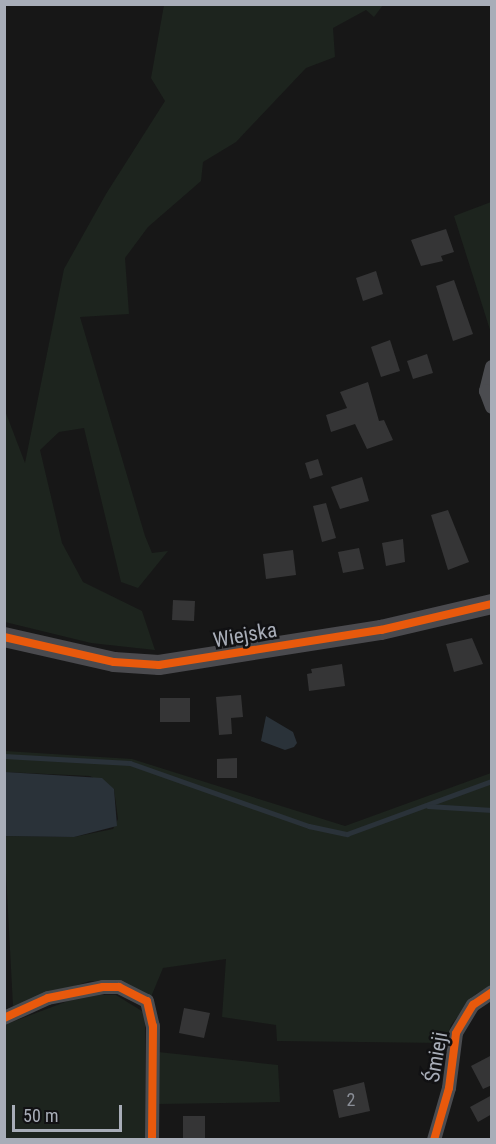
<!DOCTYPE html>
<html>
<head>
<meta charset="utf-8">
<style>
  body { margin:0 }
  #map { position:relative; width:496px; height:1144px; overflow:hidden; background:#171717; font-family:"Roboto Condensed",sans-serif }
  div>[style] { position:absolute }
  [style*='--x'] { left:calc(var(--x)*1px); top:calc(var(--y)*1px); width:calc(var(--w)*1px); rotate:calc(var(--a)*1deg) }
  .green>* { inset:0; background:#1d241e }
  .water>* { inset:0; background:#2a3239 }
  .stream>* { height:4.5px; margin:-2.25px; padding:0 2.25px; transform-origin:2.25px; border-radius:2.25px; background:#2a3239 }
  .building>* { inset:0; background:#353536 }
  .street>* { height:14px; margin:-7px; padding:0 7px; transform-origin:7px; border-radius:7px; background:#4b4c50 }
  .secondary>* { height:20px; margin:-10px; padding:0 10px; transform-origin:10px; border-radius:10px; background:#4a4a4e }
  .cycleway>* { height:8px; margin:-4px; padding:0 4px; transform-origin:4px; border-radius:4px; background:#e8590c }
  span { translate:-50% -50%; white-space:nowrap; text-align:center; line-height:1.15; -webkit-text-stroke:5px #111113; paint-order:stroke }
  .number-label { font-size:18px; color:#8b8f98 }
  .number-label span { -webkit-text-stroke-width:0 }
  .street-label { font-size:21px; color:#a8adb8 }
  .frame { position:absolute; inset:0; border:6px solid #a8adb8; pointer-events:none }
  .scale { position:absolute; left:12px; top:1105px; width:110px; height:27px; box-sizing:border-box; border:3px solid #a8adb8; border-top:0; padding-left:8px; font-size:18px; line-height:21px; white-space:nowrap; color:#a8adb8; -webkit-text-stroke:4px #111113; paint-order:stroke }
</style>
</head>
<body>
<div id="map">
  <div class="green">
    <i style="clip-path:polygon(164px 5px,383px 5px,374px 17px,366px 10px,333px 28px,335px 57px,306px 68px,236px 142px,203px 162px,201px 181px,148px 227px,125px 258px,129px 314px,80px 317px,145px 536px,152px 553px,168px 551px,138px 588px,121px 582px,84px 428px,59px 432px,40px 450px,62px 543px,83px 582px,142px 611px,155px 650px,91px 643px,5px 622px,4px 408px,25px 463px,64px 269px,106px 194px,165px 101px,151px 78px)"></i>
    <i style="clip-path:polygon(491px 202px,492px 202px,491px 333px,454px 216px)"></i>
    <i style="clip-path:polygon(5px 751px,132px 759px,345px 826px,491px 773px,491px 987px,476px 994px,451px 1025px,445px 1043px,277px 1041px,276px 1025px,222px 1017px,226px 959px,163px 968px,151px 997px,116px 983px,90px 981px,13px 1006px,4px 836px,74px 837px,113px 829px,118px 819px,114px 789px,90px 776px,5px 772px)"></i>
    <i style="clip-path:polygon(99px 995px,116px 995px,145px 1013px,145px 1139px,5px 1139px,4px 1025px,68px 1001px)"></i>
    <i style="clip-path:polygon(158px 1052px,278px 1065px,280px 1102px,159px 1104px)"></i>
  </div>
  <div class="water">
    <i style="clip-path:polygon(266px 716px,293px 732px,297px 743px,294px 747px,285px 750px,261px 741px)"></i>
    <i style="clip-path:polygon(5px 772px,102px 778px,114px 789px,117px 826px,74px 837px,5px 836px)"></i>
  </div>
  <div class="stream">
    <i style="--x:4;--y:756;--w:126;--a:3.2"></i>
    <i style="--x:130;--y:763;--w:190;--a:19.4"></i>
    <i style="--x:309;--y:826;--w:39;--a:12"></i>
    <i style="--x:347;--y:834;--w:154;--a:-20.1"></i>
    <i style="--x:428;--y:806;--w:64;--a:3.6"></i>
  </div>
  <div class="building">
    <i style="clip-path:polygon(446px 229px,454px 252px,441px 256px,443px 261px,421px 266px,411px 240px)"></i>
    <i style="clip-path:polygon(376px 271px,383px 294px,363px 301px,356px 278px)"></i>
    <i style="clip-path:polygon(454px 280px,473px 334px,453px 341px,436px 286px)"></i>
    <i style="clip-path:polygon(390px 340px,400px 371px,381px 377px,371px 347px)"></i>
    <i style="clip-path:polygon(427px 354px,433px 373px,413px 379px,407px 361px)"></i>
    <i style="clip-path:polygon(368px 382px,379px 421px,384px 420px,393px 440px,367px 449px,355px 424px,331px 432px,326px 415px,347px 408px,340px 392px)"></i>
    <i style="clip-path:polygon(318px 459px,323px 475px,310px 479px,305px 463px)"></i>
    <i style="clip-path:polygon(362px 477px,369px 501px,340px 509px,331px 487px)"></i>
    <i style="clip-path:polygon(326px 503px,336px 538px,322px 542px,313px 506px)"></i>
    <i style="clip-path:polygon(448px 510px,469px 562px,448px 570px,431px 515px)"></i>
    <i style="clip-path:polygon(403px 539px,405px 562px,386px 566px,382px 543px)"></i>
    <i style="clip-path:polygon(359px 548px,364px 569px,343px 573px,338px 552px)"></i>
    <i style="clip-path:polygon(293px 550px,296px 575px,266px 579px,263px 554px)"></i>
    <i style="clip-path:polygon(173px 600px,195px 601px,194px 621px,172px 620px)"></i>
    <i style="clip-path:polygon(472px 638px,483px 664px,454px 672px,446px 644px)"></i>
    <i style="clip-path:polygon(342px 664px,345px 686px,309px 691px,307px 674px,312px 673px,311px 669px)"></i>
    <i style="clip-path:polygon(241px 695px,243px 717px,231px 718px,232px 734px,219px 735px,216px 697px)"></i>
    <i style="clip-path:polygon(160px 698px,190px 698px,190px 722px,160px 722px)"></i>
    <i style="clip-path:polygon(237px 758px,237px 778px,217px 778px,217px 759px)"></i>
    <i style="clip-path:polygon(184px 1008px,210px 1013px,204px 1038px,179px 1033px)"></i>
    <i style="clip-path:polygon(492px 1055px,492px 1085px,483px 1089px,471px 1066px)"></i>
    <i style="clip-path:polygon(364px 1082px,370px 1111px,339px 1118px,333px 1090px)"></i>
    <i style="clip-path:polygon(492px 1095px,492px 1114px,478px 1122px,470px 1107px)"></i>
    <i style="clip-path:polygon(183px 1116px,205px 1116px,205px 1140px,183px 1140px)"></i>
  </div>
  <div class="street">
    <i style="--x:492;--y:367;--w:25;--a:104"></i>
    <i style="--x:486;--y:391;--w:17;--a:69"></i>
    <i style="--x:4;--y:1018;--w:48;--a:-24.4"></i>
    <i style="--x:48;--y:998;--w:56;--a:-11.3"></i>
    <i style="--x:103;--y:987;--w:16;--a:0"></i>
    <i style="--x:119;--y:987;--w:31;--a:27"></i>
    <i style="--x:147;--y:1001;--w:26;--a:77"></i>
    <i style="--x:153;--y:1026;--w:114;--a:90.5"></i>
    <i style="--x:434;--y:1140;--w:54;--a:-73.9"></i>
    <i style="--x:449;--y:1088;--w:55;--a:-82.7"></i>
    <i style="--x:456;--y:1033;--w:33;--a:-59"></i>
    <i style="--x:473;--y:1005;--w:23;--a:-34"></i>
  </div>
  <div class="secondary">
    <i style="--x:4;--y:637;--w:113;--a:12.8"></i>
    <i style="--x:114;--y:662;--w:45;--a:3.8"></i>
    <i style="--x:159;--y:665;--w:225;--a:-9"></i>
    <i style="--x:381;--y:630;--w:114;--a:-13.2"></i>
  </div>
  <div class="cycleway">
    <i style="--x:4;--y:637;--w:113;--a:12.8"></i>
    <i style="--x:114;--y:662;--w:45;--a:3.8"></i>
    <i style="--x:159;--y:665;--w:225;--a:-9"></i>
    <i style="--x:381;--y:630;--w:114;--a:-13.2"></i>
    <i style="--x:4;--y:1018;--w:48;--a:-24.4"></i>
    <i style="--x:48;--y:998;--w:56;--a:-11.3"></i>
    <i style="--x:103;--y:987;--w:16;--a:0"></i>
    <i style="--x:119;--y:987;--w:31;--a:27"></i>
    <i style="--x:147;--y:1001;--w:26;--a:77"></i>
    <i style="--x:153;--y:1026;--w:114;--a:90.5"></i>
    <i style="--x:434;--y:1140;--w:54;--a:-73.9"></i>
    <i style="--x:449;--y:1088;--w:55;--a:-82.7"></i>
    <i style="--x:456;--y:1033;--w:33;--a:-59"></i>
    <i style="--x:473;--y:1005;--w:23;--a:-34"></i>
  </div>
  <div class="number-label">
    <span style="left:351px;top:1100px">2</span>
  </div>
  <div class="street-label">
    <span style="left:245px;top:635px;rotate:-10deg">Wiejska</span>
    <span style="left:436px;top:1057px;rotate:-80deg">Śmieji</span>
  </div>
  <div class="frame"></div>
  <div class="scale">50 m</div>
</div>
</body>
</html>
